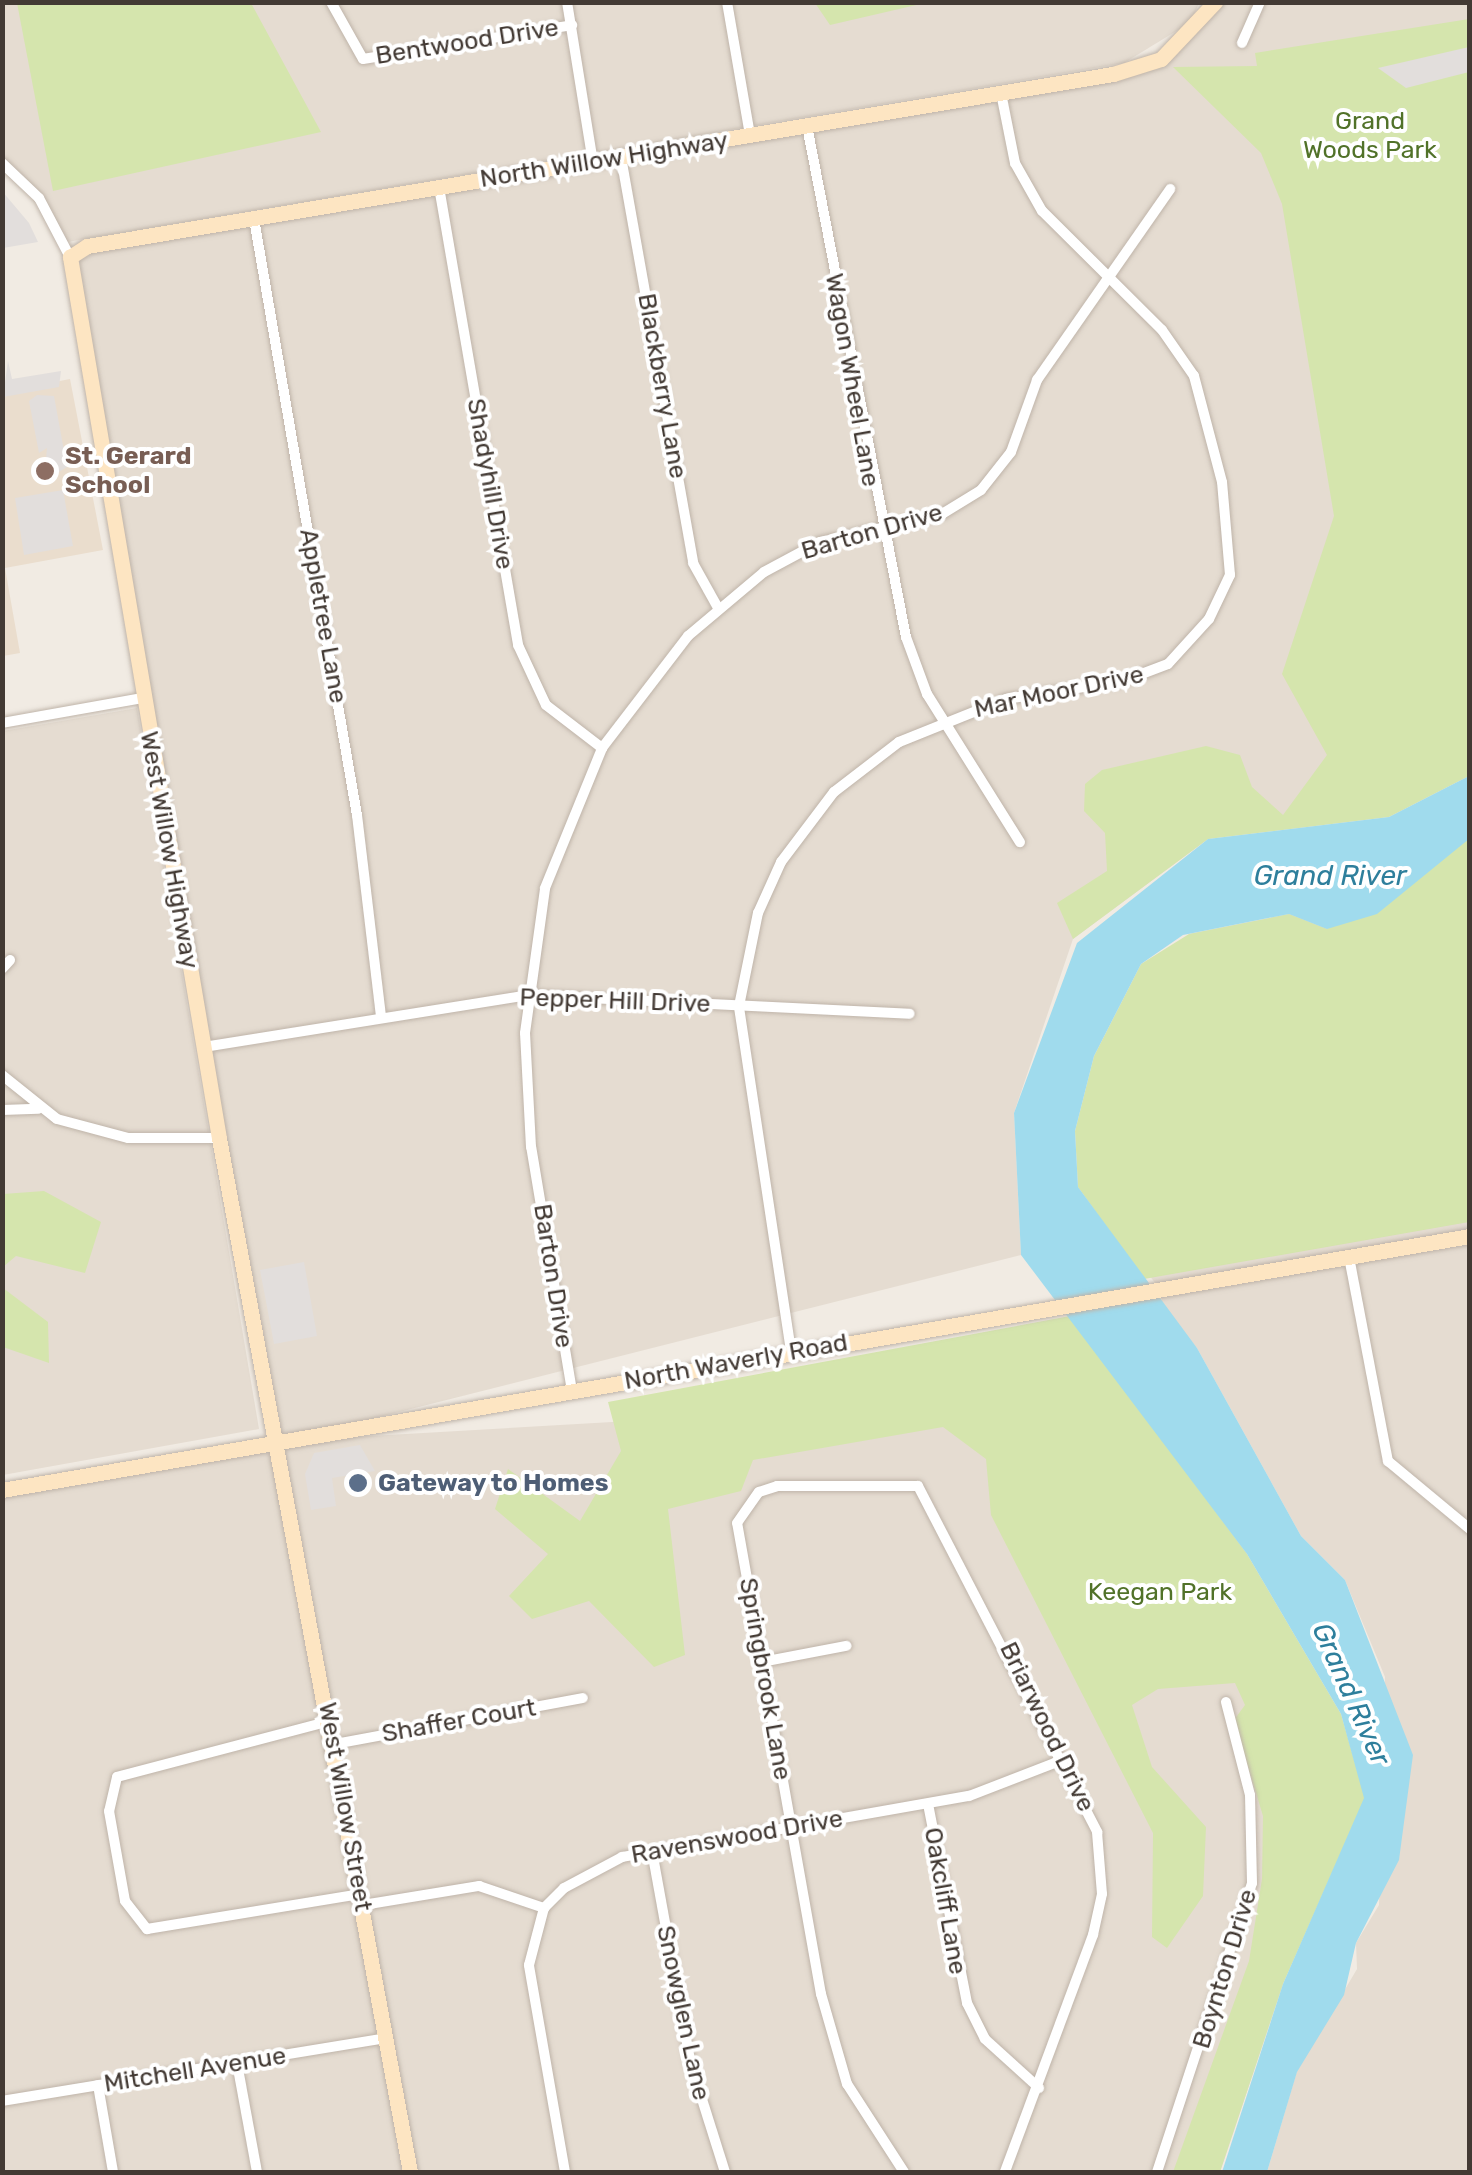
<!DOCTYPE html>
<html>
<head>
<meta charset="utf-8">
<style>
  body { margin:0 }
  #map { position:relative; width:1472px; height:2175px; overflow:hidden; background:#f1ebe3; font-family:Rubik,sans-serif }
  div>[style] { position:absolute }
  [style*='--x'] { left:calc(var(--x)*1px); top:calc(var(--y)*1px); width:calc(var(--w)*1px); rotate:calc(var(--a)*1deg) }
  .residential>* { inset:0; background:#e5dcd1 }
  .education>* { inset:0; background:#eaddcd }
  .green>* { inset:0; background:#d5e5ad }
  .parking>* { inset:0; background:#e2dedc }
  .water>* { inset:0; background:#a0dbed }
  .roads { filter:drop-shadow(0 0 2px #bfb4a9) drop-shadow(0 0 2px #bfb4a9) }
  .street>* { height:10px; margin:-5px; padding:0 5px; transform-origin:5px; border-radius:5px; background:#fff }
  .secondary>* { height:15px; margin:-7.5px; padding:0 7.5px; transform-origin:7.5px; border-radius:7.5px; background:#fde5c2 }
  .dots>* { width:28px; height:28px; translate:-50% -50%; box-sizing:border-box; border:5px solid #fff; border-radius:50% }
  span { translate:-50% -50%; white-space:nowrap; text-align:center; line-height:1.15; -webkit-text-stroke:8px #fff; paint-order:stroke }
  .street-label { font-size:25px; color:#433a34 }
  .park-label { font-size:25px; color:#517229 }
  .education-label { font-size:25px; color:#785e54; font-weight:700 }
  .left { translate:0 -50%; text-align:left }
  .service-label { font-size:25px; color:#4e5e75; font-weight:700 }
  .water-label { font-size:28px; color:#2e7f9c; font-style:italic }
  .frame { position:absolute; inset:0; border:5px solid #433a34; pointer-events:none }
</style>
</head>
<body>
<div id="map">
  <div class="residential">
    <i style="clip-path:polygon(3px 3px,1199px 3px,1191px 22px,1124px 63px,67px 242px,3px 156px)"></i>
    <i style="clip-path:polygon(1209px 3px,1469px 3px,1469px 776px,1208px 839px,1073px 939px,1014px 1113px,1021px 1255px,284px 1441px,1132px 1392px,1247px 1554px,1283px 1984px,1220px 2172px,3px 2172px,3px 1492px,276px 1442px,70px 257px,1151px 64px)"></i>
    <i style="clip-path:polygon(137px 708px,259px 1429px,3px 1475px,3px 731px)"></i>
    <i style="clip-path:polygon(1469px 839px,1469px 2172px,1267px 2172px,1297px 2071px,1357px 1969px,1356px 1943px,1379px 1905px,1385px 1677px,1345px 1580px,1301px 1536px,1197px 1348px,1162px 1306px,1161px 1290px,1078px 1187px,1189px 934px,1289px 914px)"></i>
  </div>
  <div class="education">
    <i style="clip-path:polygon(70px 379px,103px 550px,5px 568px,20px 653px,3px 656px,3px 392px)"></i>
  </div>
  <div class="green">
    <i style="clip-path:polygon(17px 3px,251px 3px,321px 132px,53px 191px)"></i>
    <i style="clip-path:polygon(815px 3px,925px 3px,830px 25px)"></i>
    <i style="clip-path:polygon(1469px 19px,1469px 776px,1389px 817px,1208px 839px,1073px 939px,1057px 903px,1107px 871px,1105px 833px,1084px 811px,1085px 784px,1102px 770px,1206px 746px,1240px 755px,1252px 787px,1283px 815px,1327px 755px,1282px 674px,1334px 516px,1282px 204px,1261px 153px,1173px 67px,1257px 66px,1255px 53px)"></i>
    <i style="clip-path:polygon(1469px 839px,1469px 1222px,1144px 1279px,1078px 1187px,1075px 1131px,1094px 1056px,1141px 964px,1189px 934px,1289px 914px,1327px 929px)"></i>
    <i style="clip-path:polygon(44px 1191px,101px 1222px,85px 1273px,16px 1256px,3px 1267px,3px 1194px)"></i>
    <i style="clip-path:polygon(3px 1288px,48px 1322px,49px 1363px,3px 1347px)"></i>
    <i style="clip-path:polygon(1070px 1316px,1247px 1554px,1341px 1714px,1365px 1798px,1283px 1984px,1220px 2172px,1173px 2172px,1249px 1961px,1262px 1879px,1263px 1816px,1234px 1720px,1245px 1705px,1235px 1683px,1158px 1689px,1132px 1705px,1152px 1767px,1206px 1827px,1203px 1896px,1167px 1948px,1152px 1937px,1153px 1833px,991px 1515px,986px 1459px,943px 1427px,753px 1460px,741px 1491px,668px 1509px,685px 1655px,654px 1667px,589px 1601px,532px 1619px,509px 1596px,548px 1554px,495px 1509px,508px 1469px,580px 1521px,621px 1451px,608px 1402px)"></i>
  </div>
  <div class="parking">
    <i style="clip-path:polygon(1469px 47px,1469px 72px,1406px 88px,1378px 68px)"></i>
    <i style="clip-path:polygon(2px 191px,29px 223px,38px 242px,3px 248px)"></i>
    <i style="clip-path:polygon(8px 361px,12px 379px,61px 371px,59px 387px,3px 397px)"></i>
    <i style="clip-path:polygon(37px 395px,54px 396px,67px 467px,44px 481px,47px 448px,39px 453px,29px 401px)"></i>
    <i style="clip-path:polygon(63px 490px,73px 546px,24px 555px,15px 498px)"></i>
    <i style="clip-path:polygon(304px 1262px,317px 1336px,274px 1344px,260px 1270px)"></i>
    <i style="clip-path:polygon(360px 1445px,375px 1471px,332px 1478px,336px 1506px,311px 1510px,305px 1474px,314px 1453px)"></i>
  </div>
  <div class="water">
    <i style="clip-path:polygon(1469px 776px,1469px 839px,1377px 914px,1327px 929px,1289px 914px,1183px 935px,1141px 964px,1094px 1056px,1075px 1131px,1078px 1187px,1197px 1348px,1301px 1536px,1345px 1580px,1413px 1755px,1399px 1860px,1356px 1943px,1344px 1995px,1297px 2072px,1267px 2172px,1222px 2172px,1283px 1984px,1364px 1798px,1341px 1714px,1247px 1554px,1021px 1255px,1014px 1113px,1077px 943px,1208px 839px,1389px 817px)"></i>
  </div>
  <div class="roads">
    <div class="street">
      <i style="--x:331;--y:2;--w:65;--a:60.7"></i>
      <i style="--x:363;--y:59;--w:212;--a:-9.2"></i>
      <i style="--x:567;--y:2;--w:162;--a:80.8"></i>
      <i style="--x:727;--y:2;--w:135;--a:80.2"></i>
      <i style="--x:1242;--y:43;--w:45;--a:-66.3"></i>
      <i style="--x:807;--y:126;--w:521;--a:79.04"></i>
      <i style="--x:906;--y:637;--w:61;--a:69.8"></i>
      <i style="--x:927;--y:694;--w:175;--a:57.9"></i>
      <i style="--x:621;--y:157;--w:412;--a:79.9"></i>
      <i style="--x:693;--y:563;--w:51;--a:60.9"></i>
      <i style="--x:2;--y:163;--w:51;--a:43.4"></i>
      <i style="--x:39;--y:198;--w:67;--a:62.3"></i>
      <i style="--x:439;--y:187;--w:465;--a:80.2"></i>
      <i style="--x:518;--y:645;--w:66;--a:65"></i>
      <i style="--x:546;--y:705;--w:71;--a:37.5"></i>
      <i style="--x:254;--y:219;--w:605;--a:80.2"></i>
      <i style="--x:357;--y:815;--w:201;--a:83.2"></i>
      <i style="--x:2;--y:723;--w:142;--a:-10.1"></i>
      <i style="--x:2;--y:969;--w:12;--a:-48"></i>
      <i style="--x:204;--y:1047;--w:328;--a:-9.1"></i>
      <i style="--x:528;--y:995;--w:382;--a:2.8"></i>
      <i style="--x:2;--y:1075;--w:70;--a:38.7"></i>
      <i style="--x:57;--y:1119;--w:73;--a:15"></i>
      <i style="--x:128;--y:1138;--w:91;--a:0"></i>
      <i style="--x:2;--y:1110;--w:36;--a:-2"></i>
      <i style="--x:1349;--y:1257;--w:208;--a:79.2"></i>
      <i style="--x:1388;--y:1461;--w:107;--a:39.7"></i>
      <i style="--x:791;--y:1351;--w:349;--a:-98.6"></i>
      <i style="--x:739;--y:1006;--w:95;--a:-78.5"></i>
      <i style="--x:758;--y:913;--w:56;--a:-65.7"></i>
      <i style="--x:781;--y:862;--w:88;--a:-52.9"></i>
      <i style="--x:834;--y:792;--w:82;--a:-37.6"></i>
      <i style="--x:899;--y:742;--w:115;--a:-21.9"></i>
      <i style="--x:1006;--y:699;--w:118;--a:-8.7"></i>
      <i style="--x:1123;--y:681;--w:48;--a:-20.7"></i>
      <i style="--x:1168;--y:664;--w:61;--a:-47.7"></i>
      <i style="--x:1209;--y:619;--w:49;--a:-64.5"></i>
      <i style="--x:1230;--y:575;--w:93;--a:-94.9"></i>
      <i style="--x:1222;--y:482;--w:110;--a:-104.8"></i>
      <i style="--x:1194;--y:376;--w:56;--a:-124.8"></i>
      <i style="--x:1162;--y:330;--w:169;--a:-135.2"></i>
      <i style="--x:1042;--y:211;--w:55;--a:-119.4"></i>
      <i style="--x:1015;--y:163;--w:71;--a:-101.3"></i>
      <i style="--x:572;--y:1391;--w:247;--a:-99.5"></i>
      <i style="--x:531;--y:1147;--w:114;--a:-93"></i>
      <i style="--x:525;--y:1033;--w:146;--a:-82.1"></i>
      <i style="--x:545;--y:888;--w:151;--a:-67.8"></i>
      <i style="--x:602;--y:748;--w:141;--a:-52.5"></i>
      <i style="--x:688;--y:636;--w:99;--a:-40.1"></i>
      <i style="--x:764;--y:572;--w:64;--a:-28.2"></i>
      <i style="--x:820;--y:542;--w:125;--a:-12.9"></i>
      <i style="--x:942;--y:514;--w:46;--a:-31.6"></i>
      <i style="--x:981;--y:490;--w:48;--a:-51.7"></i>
      <i style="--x:1011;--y:452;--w:77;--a:-70.1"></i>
      <i style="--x:1037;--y:380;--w:233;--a:-55.1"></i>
      <i style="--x:762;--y:1662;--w:86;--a:-10.8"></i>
      <i style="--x:330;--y:1721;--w:220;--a:165.3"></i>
      <i style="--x:117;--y:1777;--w:35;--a:103"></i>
      <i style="--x:109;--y:1811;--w:91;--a:79.9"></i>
      <i style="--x:125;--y:1901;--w:36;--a:52"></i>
      <i style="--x:147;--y:1929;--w:217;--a:-9.3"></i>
      <i style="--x:335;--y:1744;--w:252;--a:-10.5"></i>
      <i style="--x:928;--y:1804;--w:203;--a:78.9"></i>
      <i style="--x:967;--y:2003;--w:40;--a:63.4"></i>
      <i style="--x:985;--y:2039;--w:73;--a:42.2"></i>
      <i style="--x:652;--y:1851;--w:213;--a:79.7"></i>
      <i style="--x:690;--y:2061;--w:116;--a:72.5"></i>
      <i style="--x:363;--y:1905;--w:118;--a:-9.3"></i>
      <i style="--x:479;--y:1886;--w:69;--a:18.7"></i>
      <i style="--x:237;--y:2063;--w:111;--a:79.6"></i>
      <i style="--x:98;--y:2085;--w:88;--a:80.2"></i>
      <i style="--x:2;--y:2101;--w:390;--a:-9.3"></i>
      <i style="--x:565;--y:2172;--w:210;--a:-99.9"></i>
      <i style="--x:529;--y:1965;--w:59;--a:-75.3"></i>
      <i style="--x:544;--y:1908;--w:28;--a:-45"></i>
      <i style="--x:564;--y:1888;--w:66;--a:-28.1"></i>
      <i style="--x:622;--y:1857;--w:352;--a:-10"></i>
      <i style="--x:969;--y:1796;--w:103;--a:-21.1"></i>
      <i style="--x:904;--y:2172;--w:105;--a:-122.9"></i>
      <i style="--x:847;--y:2084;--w:94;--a:-106.1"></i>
      <i style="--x:821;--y:1994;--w:478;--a:-100.1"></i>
      <i style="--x:737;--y:1523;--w:38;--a:-55"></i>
      <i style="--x:759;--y:1492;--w:19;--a:-18"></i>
      <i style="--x:777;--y:1486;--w:141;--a:0"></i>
      <i style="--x:918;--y:1486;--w:390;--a:62.6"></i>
      <i style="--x:1097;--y:1832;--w:62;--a:85.4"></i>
      <i style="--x:1102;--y:1894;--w:42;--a:102.4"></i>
      <i style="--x:1093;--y:1935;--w:253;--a:110.4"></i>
      <i style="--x:1157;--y:2172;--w:304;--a:-71.8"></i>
      <i style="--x:1252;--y:1883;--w:88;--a:-91.3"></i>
      <i style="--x:1250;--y:1795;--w:96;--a:-104.5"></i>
    </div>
    <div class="secondary">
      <i style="--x:2;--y:1490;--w:1490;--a:-9.82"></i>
      <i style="--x:410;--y:2172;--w:1051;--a:-100.47"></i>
      <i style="--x:219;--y:1138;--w:894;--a:-99.6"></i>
      <i style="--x:70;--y:257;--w:20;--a:-33"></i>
      <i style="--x:87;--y:246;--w:1040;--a:-9.52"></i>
      <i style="--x:1113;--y:74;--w:50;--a:-17.4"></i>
      <i style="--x:1161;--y:59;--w:79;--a:-46.5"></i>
    </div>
  </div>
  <div class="dots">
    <i style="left:45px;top:471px;background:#8d6e63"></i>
    <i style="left:358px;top:1483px;background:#5c6f8a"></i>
  </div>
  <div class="street-label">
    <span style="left:467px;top:42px;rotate:-9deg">Bentwood Drive</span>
    <span style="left:604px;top:160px;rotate:-9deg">North Willow Highway</span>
    <span style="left:852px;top:380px;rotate:80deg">Wagon Wheel Lane</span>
    <span style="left:662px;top:386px;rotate:80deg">Blackberry Lane</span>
    <span style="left:490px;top:484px;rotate:80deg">Shadyhill Drive</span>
    <span style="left:872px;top:532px;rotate:-16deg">Barton Drive</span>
    <span style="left:323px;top:616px;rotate:80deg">Appletree Lane</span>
    <span style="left:1059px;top:692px;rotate:-12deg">Mar Moor Drive</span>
    <span style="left:169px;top:850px;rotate:80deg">West Willow Highway</span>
    <span style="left:615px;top:1001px;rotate:2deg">Pepper Hill Drive</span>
    <span style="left:553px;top:1276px;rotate:81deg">Barton Drive</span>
    <span style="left:736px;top:1362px;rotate:-10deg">North Waverly Road</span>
    <span style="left:765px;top:1679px;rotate:80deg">Springbrook Lane</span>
    <span style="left:459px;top:1721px;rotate:-10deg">Shaffer Court</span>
    <span style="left:1047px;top:1727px;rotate:64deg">Briarwood Drive</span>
    <span style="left:345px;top:1807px;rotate:80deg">West Willow Street</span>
    <span style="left:737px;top:1837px;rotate:-10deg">Ravenswood Drive</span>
    <span style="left:945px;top:1901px;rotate:80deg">Oakcliff Lane</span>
    <span style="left:1225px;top:1969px;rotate:-73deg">Boynton Drive</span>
    <span style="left:683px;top:2013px;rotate:78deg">Snowglen Lane</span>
    <span style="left:195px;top:2070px;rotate:-9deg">Mitchell Avenue</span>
  </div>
  <div class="park-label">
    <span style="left:1370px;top:136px">Grand<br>Woods Park</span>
    <span style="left:1160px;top:1592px">Keegan Park</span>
  </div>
  <div class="education-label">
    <span class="left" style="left:65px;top:471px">St. Gerard<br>School</span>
  </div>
  <div class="service-label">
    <span class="left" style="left:378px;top:1483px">Gateway to Homes</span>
  </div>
  <div class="water-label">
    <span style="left:1330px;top:876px">Grand River</span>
    <span style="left:1351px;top:1694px;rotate:66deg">Grand River</span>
  </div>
  <div class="frame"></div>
</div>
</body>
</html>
